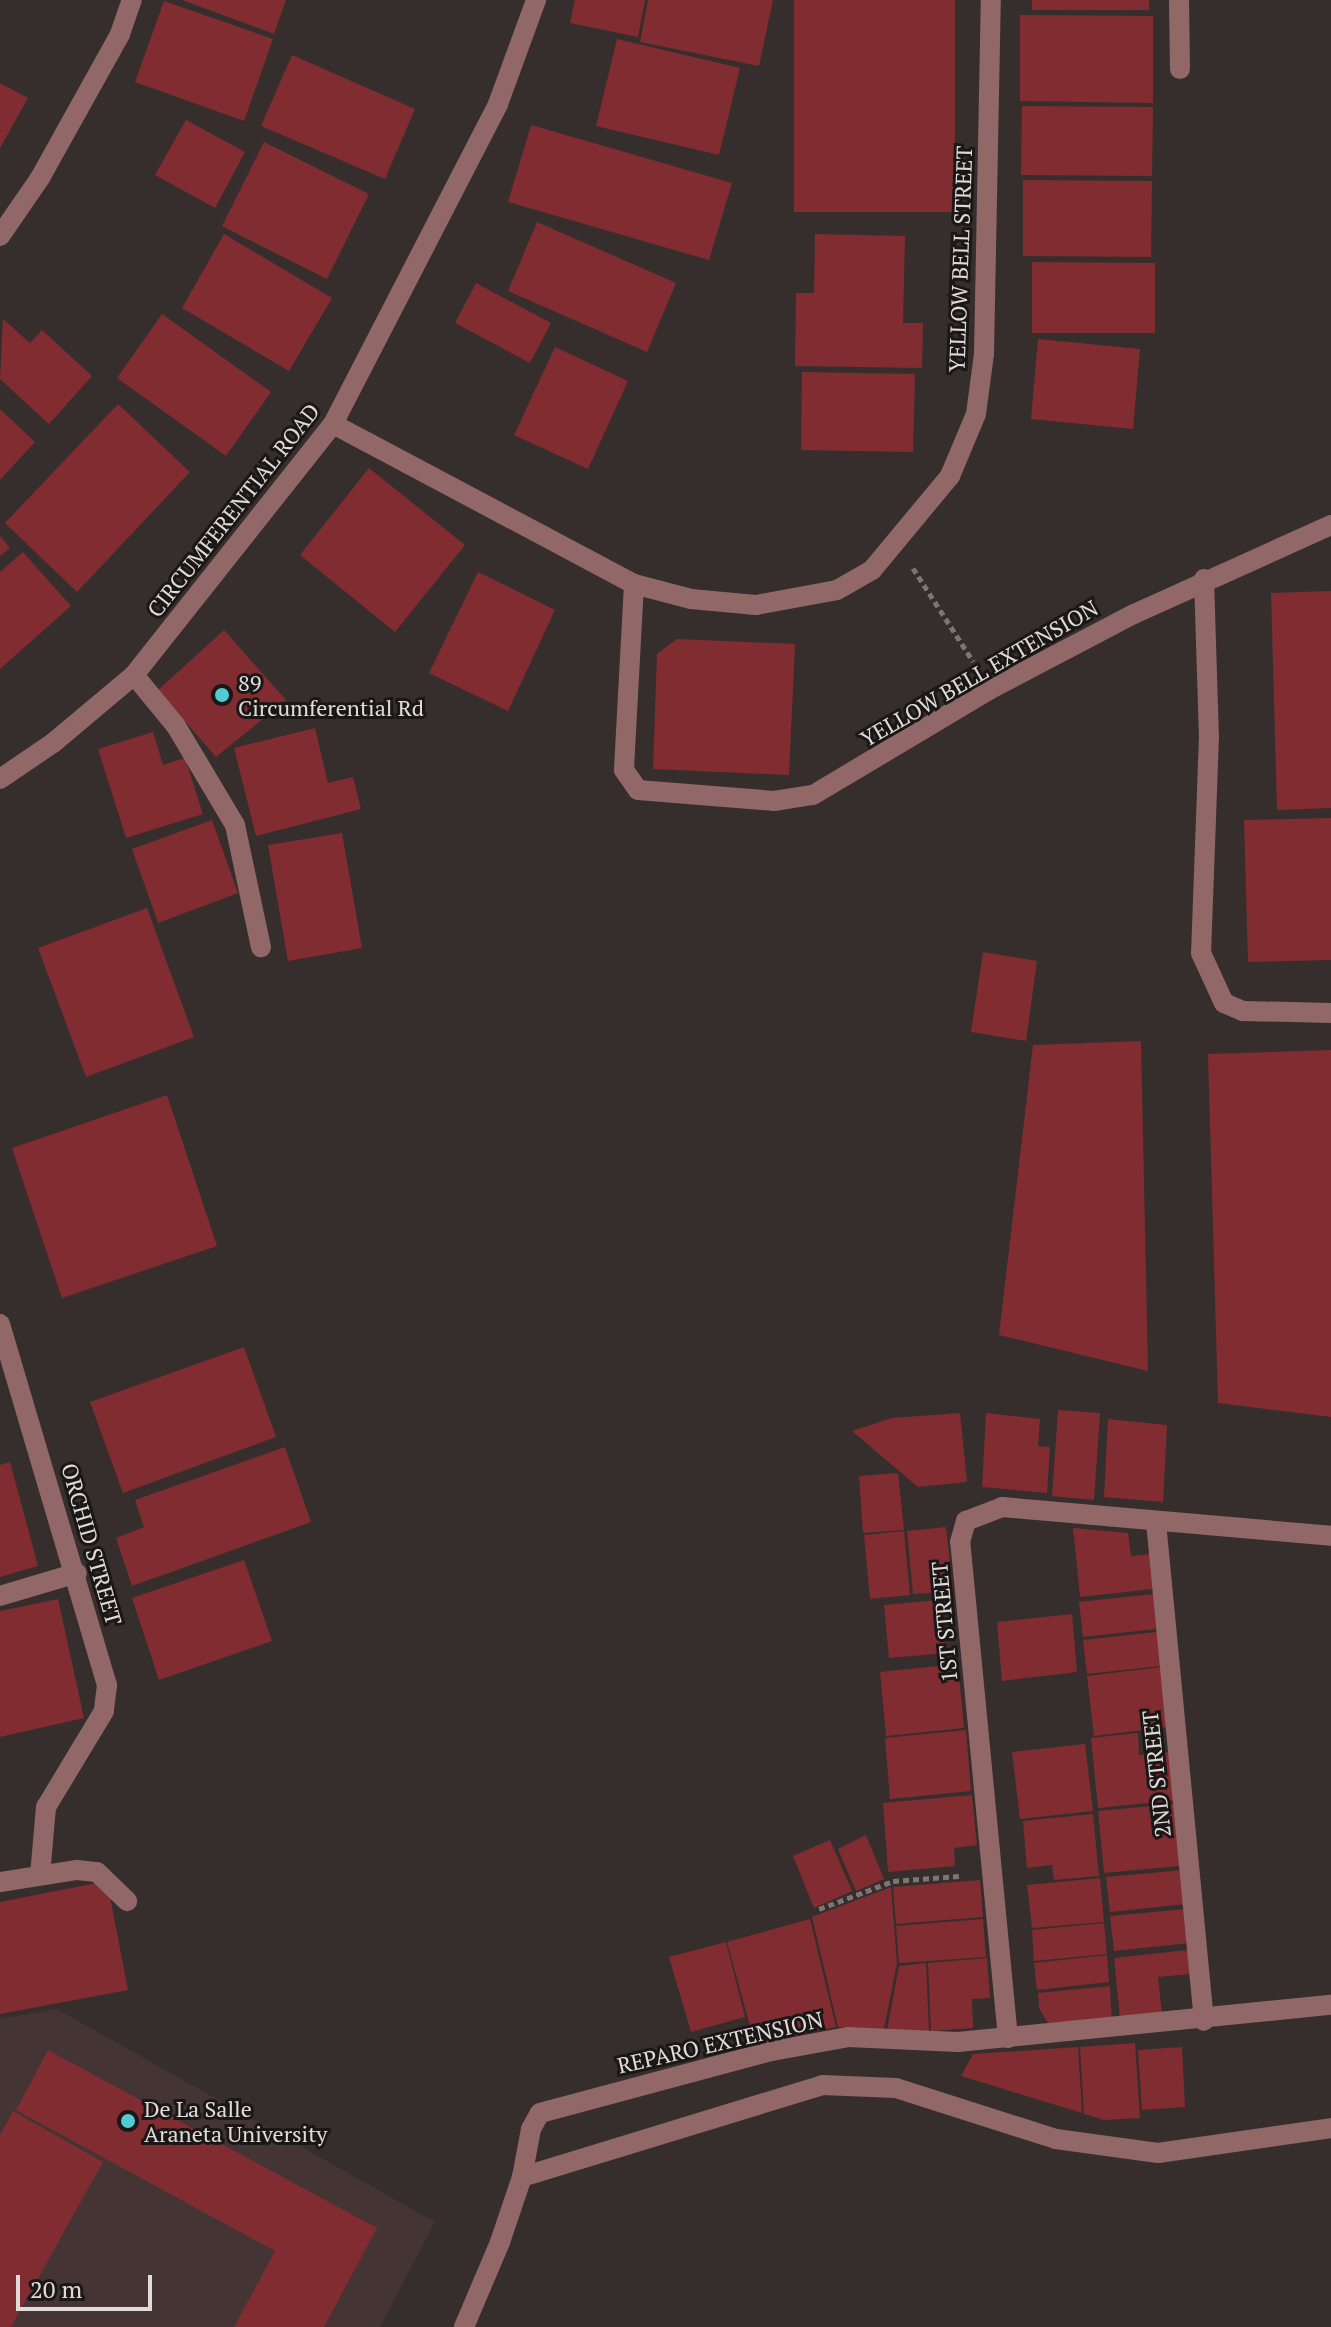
<!DOCTYPE html>
<html>
<head>
<meta charset="utf-8">
<style>
  body { margin:0 }
  #map { position:relative; width:1331px; height:2327px; overflow:hidden; background:#362e2d; font-family:"PT Serif",serif }
  div>[style] { position:absolute }
  [style*='--x'] { left:calc(var(--x)*1px); top:calc(var(--y)*1px); width:calc(var(--w)*1px); rotate:calc(var(--a)*1deg) }
  .built>* { inset:0; background:#443434 }
  .building>* { inset:0; background:#812c31 }
  .path>* { height:5px; margin-top:-2.5px; transform-origin:0; background:repeating-linear-gradient(90deg,#7c7574 0 6px,transparent 0 10px) }
  .minor>* { height:20px; margin:-10px; padding:0 10px; transform-origin:10px; border-radius:10px; background:#916867 }
  .dots>* { width:22px; height:22px; translate:-50% -50%; box-sizing:border-box; border:4px solid #1b1717; border-radius:50% }
  span { translate:-50% -50%; white-space:nowrap; text-align:center; line-height:1.15; -webkit-text-stroke:6px #1b1717; paint-order:stroke }
  .street-label { font-size:22px; color:#e0dbdb }
  .poi-label { font-size:22px; color:#e0dbdb }
  .left { translate:0 -50%; text-align:left }
  .scale { position:absolute; left:16px; top:2275px; width:136px; height:36px; box-sizing:border-box; border:4px solid #e0dbdb; border-top:0; padding-left:10px; font-size:24px; line-height:28px; white-space:nowrap; color:#e0dbdb; -webkit-text-stroke:6px #1b1717; paint-order:stroke }
</style>
</head>
<body>
<div id="map">
  <div class="built">
    <i style="clip-path:polygon(57px 2009px,435px 2222px,380px 2327px,0 2327px,0 2019px)"></i>
  </div>
  <div class="building">
    <i style="clip-path:polygon(182px 0,286px 0,274px 34px)"></i>
    <i style="clip-path:polygon(575px 0,645px 0,638px 37px,570px 23px)"></i>
    <i style="clip-path:polygon(648px 0,773px 0,759px 66px,640px 42px)"></i>
    <i style="clip-path:polygon(794px 0,955px 0,955px 212px,794px 212px)"></i>
    <i style="clip-path:polygon(1032px 0,1149px 0,1149px 10px,1032px 10px)"></i>
    <i style="clip-path:polygon(164px 1px,273px 39px,244px 121px,135px 82px)"></i>
    <i style="clip-path:polygon(1020px 15px,1153px 16px,1153px 103px,1020px 101px)"></i>
    <i style="clip-path:polygon(617px 39px,740px 68px,719px 155px,596px 126px)"></i>
    <i style="clip-path:polygon(292px 55px,415px 109px,385px 179px,261px 126px)"></i>
    <i style="clip-path:polygon(0 83px,28px 98px,0 148px)"></i>
    <i style="clip-path:polygon(1022px 106px,1153px 107px,1152px 176px,1021px 175px)"></i>
    <i style="clip-path:polygon(186px 120px,245px 152px,215px 208px,155px 175px)"></i>
    <i style="clip-path:polygon(531px 125px,732px 183px,709px 260px,508px 202px)"></i>
    <i style="clip-path:polygon(264px 142px,369px 194px,327px 279px,222px 226px)"></i>
    <i style="clip-path:polygon(1023px 180px,1152px 181px,1151px 257px,1023px 256px)"></i>
    <i style="clip-path:polygon(537px 222px,676px 283px,647px 352px,508px 291px)"></i>
    <i style="clip-path:polygon(224px 234px,332px 298px,289px 371px,182px 308px)"></i>
    <i style="clip-path:polygon(815px 234px,905px 236px,903px 323px,923px 323px,922px 368px,795px 366px,796px 293px,814px 293px)"></i>
    <i style="clip-path:polygon(1032px 262px,1155px 263px,1155px 333px,1032px 333px)"></i>
    <i style="clip-path:polygon(476px 283px,551px 323px,530px 363px,455px 323px)"></i>
    <i style="clip-path:polygon(162px 314px,271px 392px,226px 456px,117px 378px)"></i>
    <i style="clip-path:polygon(3px 319px,30px 343px,42px 330px,92px 376px,49px 424px,0 379px)"></i>
    <i style="clip-path:polygon(1038px 339px,1140px 349px,1133px 429px,1031px 419px)"></i>
    <i style="clip-path:polygon(555px 347px,628px 381px,588px 469px,514px 435px)"></i>
    <i style="clip-path:polygon(802px 372px,915px 374px,913px 452px,801px 450px)"></i>
    <i style="clip-path:polygon(118px 404px,190px 472px,77px 592px,5px 523px)"></i>
    <i style="clip-path:polygon(0 409px,35px 442px,0 480px)"></i>
    <i style="clip-path:polygon(369px 468px,465px 545px,395px 632px,300px 555px)"></i>
    <i style="clip-path:polygon(0 536px,10px 548px,0 556px)"></i>
    <i style="clip-path:polygon(23px 552px,71px 606px,0 669px,0 572px)"></i>
    <i style="clip-path:polygon(478px 572px,555px 610px,508px 711px,429px 673px)"></i>
    <i style="clip-path:polygon(1331px 591px,1331px 808px,1277px 810px,1271px 593px)"></i>
    <i style="clip-path:polygon(224px 630px,286px 700px,216px 757px,158px 690px)"></i>
    <i style="clip-path:polygon(677px 639px,795px 644px,789px 775px,653px 769px,657px 654px)"></i>
    <i style="clip-path:polygon(315px 728px,328px 783px,353px 777px,361px 809px,256px 836px,234px 748px)"></i>
    <i style="clip-path:polygon(153px 732px,163px 765px,185px 758px,203px 814px,126px 838px,98px 749px)"></i>
    <i style="clip-path:polygon(1331px 818px,1331px 960px,1248px 962px,1244px 820px)"></i>
    <i style="clip-path:polygon(212px 820px,238px 893px,158px 923px,132px 849px)"></i>
    <i style="clip-path:polygon(342px 833px,362px 948px,288px 961px,268px 845px)"></i>
    <i style="clip-path:polygon(147px 908px,194px 1037px,86px 1077px,38px 948px)"></i>
    <i style="clip-path:polygon(983px 952px,1037px 961px,1026px 1041px,971px 1032px)"></i>
    <i style="clip-path:polygon(1141px 1041px,1148px 1371px,999px 1335px,1033px 1045px)"></i>
    <i style="clip-path:polygon(1331px 1050px,1331px 1417px,1218px 1403px,1208px 1054px)"></i>
    <i style="clip-path:polygon(167px 1095px,217px 1246px,62px 1298px,12px 1148px)"></i>
    <i style="clip-path:polygon(244px 1347px,276px 1437px,123px 1493px,90px 1402px)"></i>
    <i style="clip-path:polygon(1058px 1410px,1100px 1413px,1094px 1500px,1052px 1496px)"></i>
    <i style="clip-path:polygon(960px 1413px,967px 1482px,918px 1487px,852px 1431px,892px 1418px)"></i>
    <i style="clip-path:polygon(986px 1413px,1040px 1419px,1038px 1446px,1050px 1447px,1047px 1493px,982px 1487px)"></i>
    <i style="clip-path:polygon(1108px 1419px,1167px 1425px,1163px 1502px,1104px 1497px)"></i>
    <i style="clip-path:polygon(285px 1447px,311px 1522px,132px 1586px,116px 1538px,144px 1527px,135px 1500px)"></i>
    <i style="clip-path:polygon(10px 1462px,38px 1566px,0 1577px,0 1465px)"></i>
    <i style="clip-path:polygon(898px 1473px,904px 1530px,863px 1533px,859px 1476px)"></i>
    <i style="clip-path:polygon(946px 1527px,953px 1591px,913px 1594px,907px 1531px)"></i>
    <i style="clip-path:polygon(1073px 1528px,1128px 1533px,1131px 1556px,1150px 1554px,1153px 1589px,1080px 1597px)"></i>
    <i style="clip-path:polygon(904px 1531px,910px 1595px,870px 1599px,864px 1535px)"></i>
    <i style="clip-path:polygon(244px 1560px,272px 1641px,159px 1680px,132px 1598px)"></i>
    <i style="clip-path:polygon(1153px 1594px,1156px 1629px,1083px 1637px,1079px 1602px)"></i>
    <i style="clip-path:polygon(58px 1599px,84px 1718px,0 1737px,0 1611px)"></i>
    <i style="clip-path:polygon(940px 1600px,946px 1653px,889px 1658px,884px 1605px)"></i>
    <i style="clip-path:polygon(1072px 1614px,1077px 1672px,1002px 1681px,997px 1622px)"></i>
    <i style="clip-path:polygon(1157px 1632px,1161px 1666px,1087px 1674px,1083px 1640px)"></i>
    <i style="clip-path:polygon(958px 1664px,964px 1728px,886px 1736px,880px 1672px)"></i>
    <i style="clip-path:polygon(1162px 1667px,1168px 1727px,1094px 1736px,1087px 1676px)"></i>
    <i style="clip-path:polygon(966px 1730px,971px 1791px,890px 1799px,885px 1738px)"></i>
    <i style="clip-path:polygon(1138px 1733px,1139px 1755px,1172px 1752px,1177px 1800px,1098px 1808px,1091px 1738px)"></i>
    <i style="clip-path:polygon(1085px 1744px,1093px 1811px,1020px 1819px,1012px 1752px)"></i>
    <i style="clip-path:polygon(972px 1795px,977px 1845px,954px 1848px,955px 1866px,888px 1872px,883px 1803px)"></i>
    <i style="clip-path:polygon(1174px 1804px,1180px 1866px,1104px 1873px,1098px 1811px)"></i>
    <i style="clip-path:polygon(1093px 1814px,1099px 1876px,1054px 1880px,1052px 1865px,1027px 1868px,1023px 1821px)"></i>
    <i style="clip-path:polygon(866px 1835px,884px 1879px,856px 1891px,838px 1849px)"></i>
    <i style="clip-path:polygon(830px 1840px,852px 1891px,814px 1908px,793px 1856px)"></i>
    <i style="clip-path:polygon(1183px 1870px,1186px 1904px,1110px 1912px,1106px 1877px)"></i>
    <i style="clip-path:polygon(1100px 1878px,1104px 1922px,1032px 1928px,1027px 1885px)"></i>
    <i style="clip-path:polygon(980px 1880px,983px 1917px,896px 1924px,893px 1887px)"></i>
    <i style="clip-path:polygon(107px 1881px,128px 1990px,0 2014px,0 1902px)"></i>
    <i style="clip-path:polygon(891px 1887px,897px 1963px,884px 2029px,838px 2027px,812px 1917px)"></i>
    <i style="clip-path:polygon(1186px 1909px,1189px 1943px,1114px 1951px,1110px 1916px)"></i>
    <i style="clip-path:polygon(810px 1919px,836px 2027px,755px 2044px,727px 1942px)"></i>
    <i style="clip-path:polygon(983px 1919px,986px 1957px,899px 1963px,896px 1926px)"></i>
    <i style="clip-path:polygon(1104px 1923px,1107px 1954px,1034px 1961px,1032px 1930px)"></i>
    <i style="clip-path:polygon(726px 1942px,745px 2017px,691px 2032px,669px 1957px)"></i>
    <i style="clip-path:polygon(1188px 1950px,1190px 1974px,1158px 1977px,1162px 2014px,1120px 2019px,1114px 1958px)"></i>
    <i style="clip-path:polygon(1107px 1955px,1109px 1982px,1037px 1990px,1034px 1963px)"></i>
    <i style="clip-path:polygon(987px 1958px,990px 1998px,972px 1999px,973px 2028px,931px 2031px,928px 1963px)"></i>
    <i style="clip-path:polygon(926px 1963px,929px 2031px,887px 2030px,899px 1966px)"></i>
    <i style="clip-path:polygon(1110px 1986px,1112px 2024px,1050px 2026px,1039px 2008px,1038px 1993px)"></i>
    <i style="clip-path:polygon(1135px 2043px,1140px 2118px,1104px 2120px,1084px 2114px,1080px 2047px)"></i>
    <i style="clip-path:polygon(1078px 2047px,1082px 2113px,961px 2076px,973px 2054px)"></i>
    <i style="clip-path:polygon(1182px 2047px,1185px 2107px,1142px 2110px,1138px 2050px)"></i>
    <i style="clip-path:polygon(48px 2050px,377px 2228px,324px 2327px,234px 2327px,275px 2251px,16px 2110px)"></i>
    <i style="clip-path:polygon(13px 2111px,103px 2162px,11px 2327px,0 2327px,0 2135px)"></i>
  </div>
  <div class="path">
    <i style="--x:913;--y:568;--w:111;--a:57.2"></i>
    <i style="--x:819;--y:1909;--w:79;--a:-20.7"></i>
    <i style="--x:893;--y:1881;--w:66;--a:-4.3"></i>
  </div>
  <div class="minor">
    <i style="--x:1179;--y:0;--w:69;--a:89.2"></i>
    <i style="--x:0;--y:236;--w:70;--a:-55.4"></i>
    <i style="--x:40;--y:178;--w:165;--a:-60.9"></i>
    <i style="--x:120;--y:34;--w:36;--a:-71"></i>
    <i style="--x:333;--y:424;--w:341;--a:28"></i>
    <i style="--x:634;--y:584;--w:59;--a:14.7"></i>
    <i style="--x:691;--y:599;--w:65;--a:5.3"></i>
    <i style="--x:756;--y:605;--w:82;--a:-10.5"></i>
    <i style="--x:837;--y:590;--w:40;--a:-29.7"></i>
    <i style="--x:872;--y:570;--w:122;--a:-50.3"></i>
    <i style="--x:950;--y:476;--w:67;--a:-67.2"></i>
    <i style="--x:976;--y:414;--w:61;--a:-82.4"></i>
    <i style="--x:984;--y:354;--w:354;--a:-88.9"></i>
    <i style="--x:1204;--y:579;--w:157;--a:88.2"></i>
    <i style="--x:1209;--y:736;--w:217;--a:92.1"></i>
    <i style="--x:1201;--y:953;--w:55;--a:65.3"></i>
    <i style="--x:1224;--y:1003;--w:21;--a:23"></i>
    <i style="--x:1243;--y:1011;--w:88;--a:1.3"></i>
    <i style="--x:634;--y:584;--w:186;--a:93.1"></i>
    <i style="--x:624;--y:770;--w:24;--a:55"></i>
    <i style="--x:638;--y:790;--w:136;--a:4.6"></i>
    <i style="--x:774;--y:801;--w:39;--a:-9"></i>
    <i style="--x:813;--y:795;--w:205;--a:-30.8"></i>
    <i style="--x:989;--y:690;--w:164;--a:-27.7"></i>
    <i style="--x:1134;--y:614;--w:216;--a:-24.3"></i>
    <i style="--x:134;--y:675;--w:66;--a:50.5"></i>
    <i style="--x:176;--y:726;--w:115;--a:59.2"></i>
    <i style="--x:235;--y:825;--w:125;--a:78"></i>
    <i style="--x:0;--y:779;--w:64;--a:-34.2"></i>
    <i style="--x:53;--y:743;--w:106;--a:-40"></i>
    <i style="--x:134;--y:675;--w:320;--a:-51.6"></i>
    <i style="--x:333;--y:424;--w:360;--a:-62.7"></i>
    <i style="--x:498;--y:104;--w:111;--a:-69.9"></i>
    <i style="--x:0;--y:1324;--w:377;--a:73.5"></i>
    <i style="--x:107;--y:1685;--w:26;--a:97"></i>
    <i style="--x:104;--y:1711;--w:112;--a:121.1"></i>
    <i style="--x:46;--y:1807;--w:68;--a:95"></i>
    <i style="--x:1156;--y:1522;--w:501;--a:84.51"></i>
    <i style="--x:0;--y:1596;--w:80;--a:-16.6"></i>
    <i style="--x:0;--y:1882;--w:78;--a:-8.9"></i>
    <i style="--x:77;--y:1870;--w:20;--a:6"></i>
    <i style="--x:97;--y:1872;--w:42;--a:44"></i>
    <i style="--x:1008;--y:2038;--w:498;--a:-95.5"></i>
    <i style="--x:960;--y:1542;--w:22;--a:-74"></i>
    <i style="--x:966;--y:1521;--w:39;--a:-21"></i>
    <i style="--x:1002;--y:1507;--w:330;--a:5"></i>
    <i style="--x:522;--y:2177;--w:314;--a:-17"></i>
    <i style="--x:822;--y:2085;--w:74;--a:2.3"></i>
    <i style="--x:896;--y:2088;--w:168;--a:17.7"></i>
    <i style="--x:1056;--y:2139;--w:103;--a:7.8"></i>
    <i style="--x:1158;--y:2153;--w:175;--a:-8.2"></i>
    <i style="--x:464;--y:2327;--w:92;--a:-67"></i>
    <i style="--x:500;--y:2242;--w:69;--a:-71.3"></i>
    <i style="--x:522;--y:2177;--w:49;--a:-79.4"></i>
    <i style="--x:531;--y:2129;--w:18;--a:-61"></i>
    <i style="--x:540;--y:2113;--w:240;--a:-15"></i>
    <i style="--x:772;--y:2051;--w:77;--a:-10.4"></i>
    <i style="--x:848;--y:2037;--w:110;--a:2.6"></i>
    <i style="--x:958;--y:2042;--w:375;--a:-5.7"></i>
  </div>
  <div class="dots">
    <i style="left:222px;top:695px;background:#51ccd3"></i>
    <i style="left:128px;top:2121px;background:#51ccd3"></i>
  </div>
  <div class="street-label">
    <span style="left:960px;top:259px;rotate:-88deg">YELLOW BELL STREET</span>
    <span style="left:233px;top:510px;rotate:-52deg">CIRCUMFERENTIAL ROAD</span>
    <span style="left:979px;top:673px;rotate:-30deg">YELLOW BELL EXTENSION</span>
    <span style="left:92px;top:1544px;rotate:74deg">ORCHID STREET</span>
    <span style="left:944px;top:1622px;rotate:-95deg">1ST STREET</span>
    <span style="left:1156px;top:1774px;rotate:-96deg">2ND STREET</span>
    <span style="left:720px;top:2042px;rotate:-13deg">REPARO EXTENSION</span>
  </div>
  <div class="poi-label">
    <span class="left" style="left:238px;top:695px">89<br>Circumferential Rd</span>
    <span class="left" style="left:144px;top:2121px">De La Salle<br>Araneta University</span>
  </div>
  <div class="scale">20 m</div>
</div>
</body>
</html>
